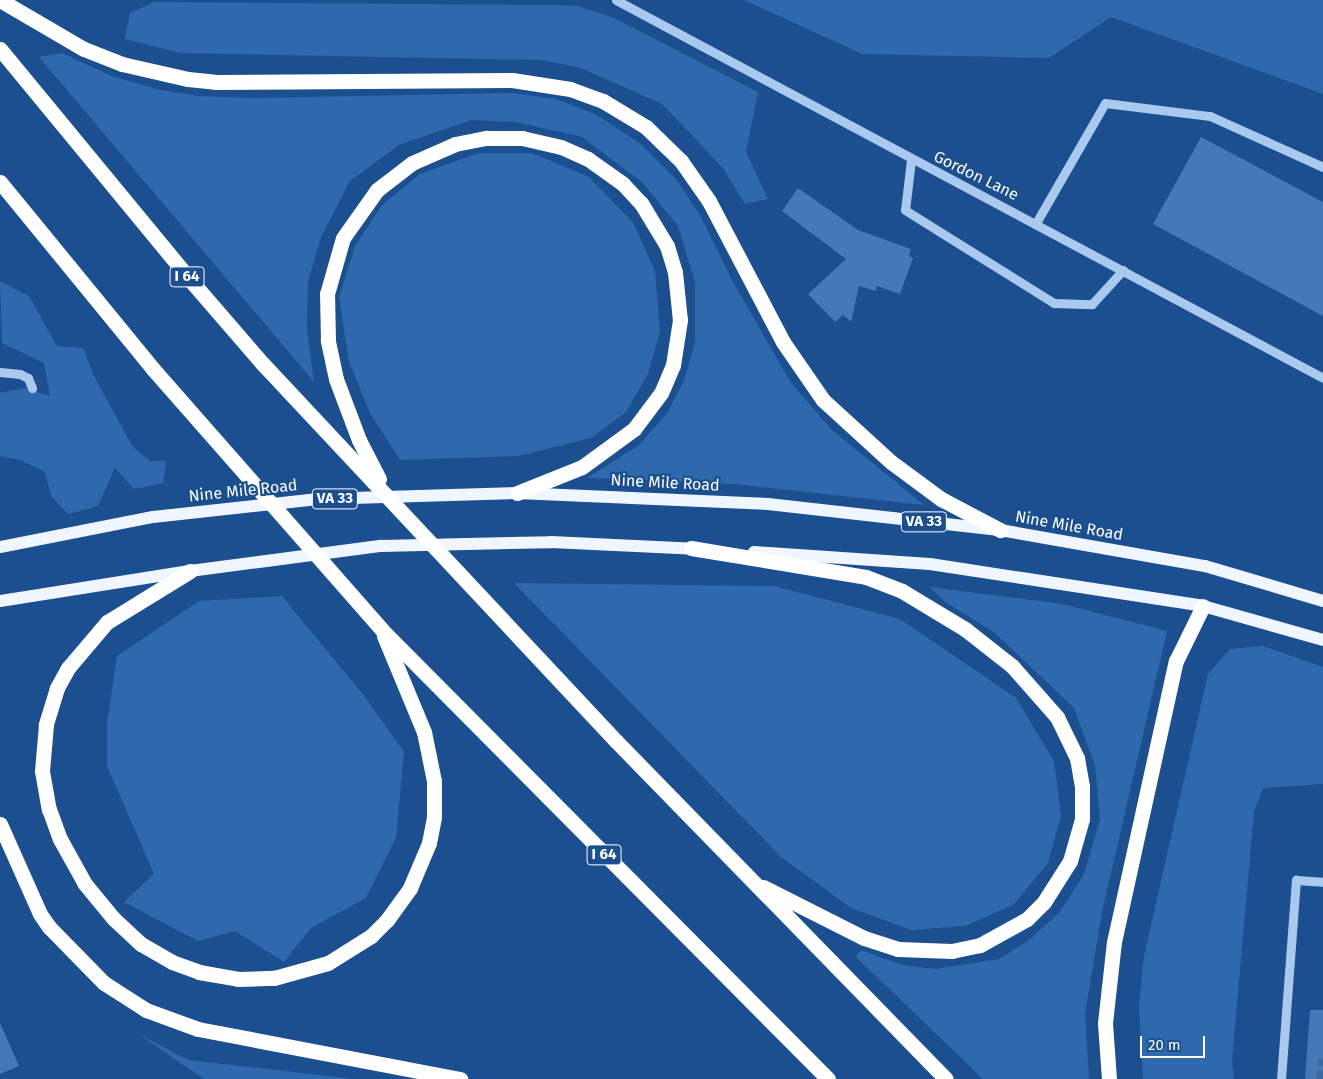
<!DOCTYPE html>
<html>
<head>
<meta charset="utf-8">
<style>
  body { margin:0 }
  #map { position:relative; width:1323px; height:1079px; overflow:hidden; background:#1b4f8f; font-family:"Fira Sans",sans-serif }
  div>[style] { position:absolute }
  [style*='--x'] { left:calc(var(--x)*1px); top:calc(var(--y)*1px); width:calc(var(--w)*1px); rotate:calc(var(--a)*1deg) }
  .green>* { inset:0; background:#2e69ad }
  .building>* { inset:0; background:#4478b7 }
  .minor-tunnel>* { height:9px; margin-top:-4.5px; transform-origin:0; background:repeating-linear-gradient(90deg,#3d69a0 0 9px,transparent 0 13.5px) }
  .minor>* { height:9px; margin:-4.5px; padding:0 4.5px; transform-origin:4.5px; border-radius:4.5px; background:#a9c9ee }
  .major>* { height:12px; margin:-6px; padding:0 6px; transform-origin:6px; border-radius:6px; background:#f0f6ff }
  .highway>* { height:15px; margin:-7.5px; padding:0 7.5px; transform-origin:7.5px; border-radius:7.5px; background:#fff }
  span { translate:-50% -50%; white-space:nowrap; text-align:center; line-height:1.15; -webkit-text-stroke:4.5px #1b4f8f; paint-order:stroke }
  .shield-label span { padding:1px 4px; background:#1b4f8f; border:1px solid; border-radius:4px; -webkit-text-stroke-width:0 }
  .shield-label { font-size:15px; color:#fff; font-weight:700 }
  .street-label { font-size:16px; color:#fff }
  .scale { position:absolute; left:1140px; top:1036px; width:65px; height:22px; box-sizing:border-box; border:2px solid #fff; border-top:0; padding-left:6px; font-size:15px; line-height:18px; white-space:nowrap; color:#fff; -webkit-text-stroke:4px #1b4f8f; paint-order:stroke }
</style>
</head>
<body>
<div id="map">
  <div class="green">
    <i style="clip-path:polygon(744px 0,1323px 0,1323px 94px,1111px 17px,1049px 58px,862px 54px)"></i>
    <i style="clip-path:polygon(154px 2px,558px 5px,578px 6px,614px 18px,758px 92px,746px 152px,768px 199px,745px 204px,723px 168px,662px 104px,581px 68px,541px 60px,180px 53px,125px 39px,130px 13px)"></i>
    <i style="clip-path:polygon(62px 53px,112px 76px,156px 89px,199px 96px,248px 98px,512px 93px,556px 99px,595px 114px,641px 144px,676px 179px,700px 215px,732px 280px,791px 383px,832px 430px,924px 505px,735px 484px,587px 478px,639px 445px,667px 413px,684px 381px,695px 342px,695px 282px,678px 226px,643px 183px,582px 137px,516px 122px,471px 120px,399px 145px,350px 181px,321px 237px,308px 282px,307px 329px,314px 382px,39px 57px)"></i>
    <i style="clip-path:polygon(479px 153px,532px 153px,589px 177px,633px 222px,655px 271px,660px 331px,648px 374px,626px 412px,591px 438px,519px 456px,400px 460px,370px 413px,349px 362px,339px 297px,355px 246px,382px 205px,420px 174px)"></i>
    <i style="clip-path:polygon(0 281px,29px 296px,57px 346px,83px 348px,95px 378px,133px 447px,150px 461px,166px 461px,163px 483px,134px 489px,115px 468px,98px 506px,68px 514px,51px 496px,45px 472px,20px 460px,0 456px,0 393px,24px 388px,50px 396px,44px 363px,2px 343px)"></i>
    <i style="clip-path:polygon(514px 583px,774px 586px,900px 619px,1016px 698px,1054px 761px,1061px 816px,1048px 863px,1013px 905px,965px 926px,911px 930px,851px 908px,781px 857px)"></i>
    <i style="clip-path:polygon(930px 587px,1063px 604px,1167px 631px,1102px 912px,1085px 1014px,1089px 1079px,983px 1079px,856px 957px,861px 950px,902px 965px,935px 969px,999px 959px,1029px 940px,1059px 913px,1084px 874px,1100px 820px,1095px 765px,1074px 708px,995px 633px,944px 601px)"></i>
    <i style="clip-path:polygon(282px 596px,365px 697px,404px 752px,396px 838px,366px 898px,311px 928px,284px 962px,235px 931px,198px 941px,124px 902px,154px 874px,107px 766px,107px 723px,117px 656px,199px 601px)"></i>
    <i style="clip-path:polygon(1263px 646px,1323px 667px,1323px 784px,1263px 788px,1254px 812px,1232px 1061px,1234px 1079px,1143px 1079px,1139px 1005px,1144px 956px,1208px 674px,1230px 649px)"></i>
    <i style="clip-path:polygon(137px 1033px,188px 1060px,353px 1079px,204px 1079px)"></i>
  </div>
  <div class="building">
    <i style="clip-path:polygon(1201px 137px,1323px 202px,1323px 316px,1153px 224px)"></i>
    <i style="clip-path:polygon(798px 188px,858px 230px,911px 249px,909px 256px,913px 258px,900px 294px,877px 286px,876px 291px,859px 286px,851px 322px,843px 315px,835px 322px,808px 294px,846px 259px,782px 211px)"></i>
    <i style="clip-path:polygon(1310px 1010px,1323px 1010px,1323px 1079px,1305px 1079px)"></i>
    <i style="clip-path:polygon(0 1023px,19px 1066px,0 1074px)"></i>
  </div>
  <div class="minor-tunnel">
    <i style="--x:1321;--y:1079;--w:21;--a:-85"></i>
  </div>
  <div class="minor">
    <i style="--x:616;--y:0;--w:802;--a:28.13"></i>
    <i style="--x:911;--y:160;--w:50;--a:96.8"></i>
    <i style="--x:905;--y:210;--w:176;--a:32"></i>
    <i style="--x:1054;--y:303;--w:38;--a:2"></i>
    <i style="--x:1092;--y:304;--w:46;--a:-47.6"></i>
    <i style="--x:1036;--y:223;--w:138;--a:-60.1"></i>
    <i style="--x:1105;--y:103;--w:106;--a:7.1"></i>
    <i style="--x:1210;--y:116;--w:124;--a:24.3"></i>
    <i style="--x:0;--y:372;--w:20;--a:6"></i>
    <i style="--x:20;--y:374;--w:9;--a:27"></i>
    <i style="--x:28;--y:378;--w:11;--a:68"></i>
    <i style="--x:1281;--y:1079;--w:200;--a:-85.7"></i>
    <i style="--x:1296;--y:880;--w:27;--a:4"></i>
  </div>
  <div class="major">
    <i style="--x:0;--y:547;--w:156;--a:-11.1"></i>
    <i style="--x:153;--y:517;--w:166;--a:-6.2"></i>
    <i style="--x:318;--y:499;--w:199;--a:-1.7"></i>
    <i style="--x:517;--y:493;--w:251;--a:2.5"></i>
    <i style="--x:768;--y:504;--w:233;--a:6.4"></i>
    <i style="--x:1000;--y:530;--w:208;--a:10"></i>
    <i style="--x:1205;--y:566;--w:123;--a:16.5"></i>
    <i style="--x:754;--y:552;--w:176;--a:3.9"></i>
    <i style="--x:930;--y:564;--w:276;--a:8.7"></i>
    <i style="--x:1203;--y:606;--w:125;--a:15.8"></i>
    <i style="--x:0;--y:601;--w:192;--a:-9"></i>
    <i style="--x:190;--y:571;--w:193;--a:-7.5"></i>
    <i style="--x:381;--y:546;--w:170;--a:-1.3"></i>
    <i style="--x:551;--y:542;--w:148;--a:2.7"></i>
  </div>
  <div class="highway">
    <i style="--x:0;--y:0;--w:97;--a:30.3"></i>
    <i style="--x:84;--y:49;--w:41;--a:21.5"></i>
    <i style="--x:122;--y:64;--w:68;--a:12.8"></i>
    <i style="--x:188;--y:79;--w:27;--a:6"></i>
    <i style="--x:215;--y:82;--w:297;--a:-0.4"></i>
    <i style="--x:512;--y:80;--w:59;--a:8.8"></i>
    <i style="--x:570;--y:89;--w:35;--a:20"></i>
    <i style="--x:603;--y:101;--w:50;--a:31.2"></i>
    <i style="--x:646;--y:127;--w:49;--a:44.2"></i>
    <i style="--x:681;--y:161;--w:49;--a:55"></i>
    <i style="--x:709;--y:201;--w:159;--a:62.3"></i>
    <i style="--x:783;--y:342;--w:70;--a:55.4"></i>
    <i style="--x:823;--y:400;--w:92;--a:42.4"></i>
    <i style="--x:891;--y:462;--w:62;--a:36.5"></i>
    <i style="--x:941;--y:499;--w:67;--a:27.7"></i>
    <i style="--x:0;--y:49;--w:302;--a:50.5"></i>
    <i style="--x:192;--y:282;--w:107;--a:49.2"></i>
    <i style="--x:262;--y:363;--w:518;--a:46.88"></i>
    <i style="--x:616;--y:741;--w:472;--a:45.7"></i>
    <i style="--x:0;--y:182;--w:242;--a:50.7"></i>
    <i style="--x:153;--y:369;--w:347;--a:48.7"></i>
    <i style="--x:382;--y:630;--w:633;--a:45.19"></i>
    <i style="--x:379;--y:479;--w:44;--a:-117.1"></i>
    <i style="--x:359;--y:440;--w:65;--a:-110.7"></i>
    <i style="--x:336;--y:379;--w:40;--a:-102"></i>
    <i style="--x:328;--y:340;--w:46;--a:-91.2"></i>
    <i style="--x:327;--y:294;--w:58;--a:-74.1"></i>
    <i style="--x:343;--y:238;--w:59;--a:-54.7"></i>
    <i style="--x:377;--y:190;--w:44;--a:-37.6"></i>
    <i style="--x:412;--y:163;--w:47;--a:-23.8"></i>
    <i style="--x:455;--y:144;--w:33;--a:-11"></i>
    <i style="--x:487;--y:138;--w:35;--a:0"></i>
    <i style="--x:522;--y:138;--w:40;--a:13"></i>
    <i style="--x:561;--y:147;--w:30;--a:24"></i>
    <i style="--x:588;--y:159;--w:43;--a:35.5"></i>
    <i style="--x:623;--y:184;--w:26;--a:47"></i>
    <i style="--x:641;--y:203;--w:50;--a:58.8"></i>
    <i style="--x:667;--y:246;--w:27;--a:73"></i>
    <i style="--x:675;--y:272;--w:48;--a:84.1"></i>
    <i style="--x:680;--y:320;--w:46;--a:98.8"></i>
    <i style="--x:673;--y:365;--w:30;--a:113"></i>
    <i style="--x:661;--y:393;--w:45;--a:126.9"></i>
    <i style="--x:634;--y:429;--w:64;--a:143.8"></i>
    <i style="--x:582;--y:467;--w:70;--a:158.2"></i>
    <i style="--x:691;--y:548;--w:177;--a:9.4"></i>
    <i style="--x:866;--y:577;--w:39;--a:21"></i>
    <i style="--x:902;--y:591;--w:74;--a:31.1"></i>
    <i style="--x:965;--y:629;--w:60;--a:38.2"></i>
    <i style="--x:1012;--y:666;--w:68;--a:48.6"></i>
    <i style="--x:1057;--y:717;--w:46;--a:64"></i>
    <i style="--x:1077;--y:758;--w:28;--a:80"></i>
    <i style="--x:1082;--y:786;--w:33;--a:90"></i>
    <i style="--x:1082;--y:819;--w:44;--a:105.9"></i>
    <i style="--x:1070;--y:861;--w:49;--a:122.4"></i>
    <i style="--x:1044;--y:902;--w:24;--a:135"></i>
    <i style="--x:1027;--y:919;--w:54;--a:151"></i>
    <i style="--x:980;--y:945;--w:29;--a:168"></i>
    <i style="--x:952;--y:951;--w:54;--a:-177.9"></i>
    <i style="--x:898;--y:949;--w:36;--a:-162"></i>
    <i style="--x:864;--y:938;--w:113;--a:-153.2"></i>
    <i style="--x:190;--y:571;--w:97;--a:148.4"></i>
    <i style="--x:107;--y:622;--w:60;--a:130.3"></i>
    <i style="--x:68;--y:668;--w:23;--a:119"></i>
    <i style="--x:57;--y:688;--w:39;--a:107"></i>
    <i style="--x:46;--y:725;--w:46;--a:95"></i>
    <i style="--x:42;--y:771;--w:39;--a:80"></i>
    <i style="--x:49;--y:809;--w:32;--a:70"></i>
    <i style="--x:60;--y:839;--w:51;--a:60.9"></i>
    <i style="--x:85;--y:884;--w:45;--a:50.4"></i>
    <i style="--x:114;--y:919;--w:37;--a:43"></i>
    <i style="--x:141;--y:944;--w:36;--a:30"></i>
    <i style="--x:172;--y:962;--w:29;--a:20"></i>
    <i style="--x:199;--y:972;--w:40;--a:10"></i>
    <i style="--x:238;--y:979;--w:36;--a:-2"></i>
    <i style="--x:274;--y:978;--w:56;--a:-15.5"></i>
    <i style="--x:328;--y:963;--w:51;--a:-32.1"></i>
    <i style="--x:371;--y:936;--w:23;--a:-45"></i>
    <i style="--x:387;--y:920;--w:39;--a:-54"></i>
    <i style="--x:410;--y:888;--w:49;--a:-67.1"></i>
    <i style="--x:429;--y:843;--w:26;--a:-79"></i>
    <i style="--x:434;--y:817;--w:36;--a:-90"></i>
    <i style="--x:434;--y:781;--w:50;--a:-101.5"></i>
    <i style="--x:424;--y:732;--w:104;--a:-112.6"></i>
    <i style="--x:0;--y:824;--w:98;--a:66"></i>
    <i style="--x:40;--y:914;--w:16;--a:55"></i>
    <i style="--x:49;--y:927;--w:78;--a:45.5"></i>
    <i style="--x:104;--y:983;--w:50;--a:32.7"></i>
    <i style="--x:146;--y:1010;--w:55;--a:20.1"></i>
    <i style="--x:198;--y:1029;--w:267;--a:10.8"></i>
    <i style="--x:1109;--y:1079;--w:56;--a:-94.1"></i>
    <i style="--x:1105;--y:1023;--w:81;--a:-83.7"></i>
    <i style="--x:1114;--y:942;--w:288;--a:-77.6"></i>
    <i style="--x:1176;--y:661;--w:61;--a:-63.9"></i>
  </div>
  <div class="shield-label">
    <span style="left:187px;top:277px">I 64</span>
    <span style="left:335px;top:499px">VA 33</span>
    <span style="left:924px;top:522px">VA 33</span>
    <span style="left:604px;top:855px">I 64</span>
  </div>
  <div class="street-label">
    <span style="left:976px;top:176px;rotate:26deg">Gordon Lane</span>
    <span style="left:665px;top:483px;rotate:3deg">Nine Mile Road</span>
    <span style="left:243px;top:491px;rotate:-6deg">Nine Mile Road</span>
    <span style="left:1069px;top:526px;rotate:10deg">Nine Mile Road</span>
  </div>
  <div class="scale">20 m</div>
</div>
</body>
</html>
